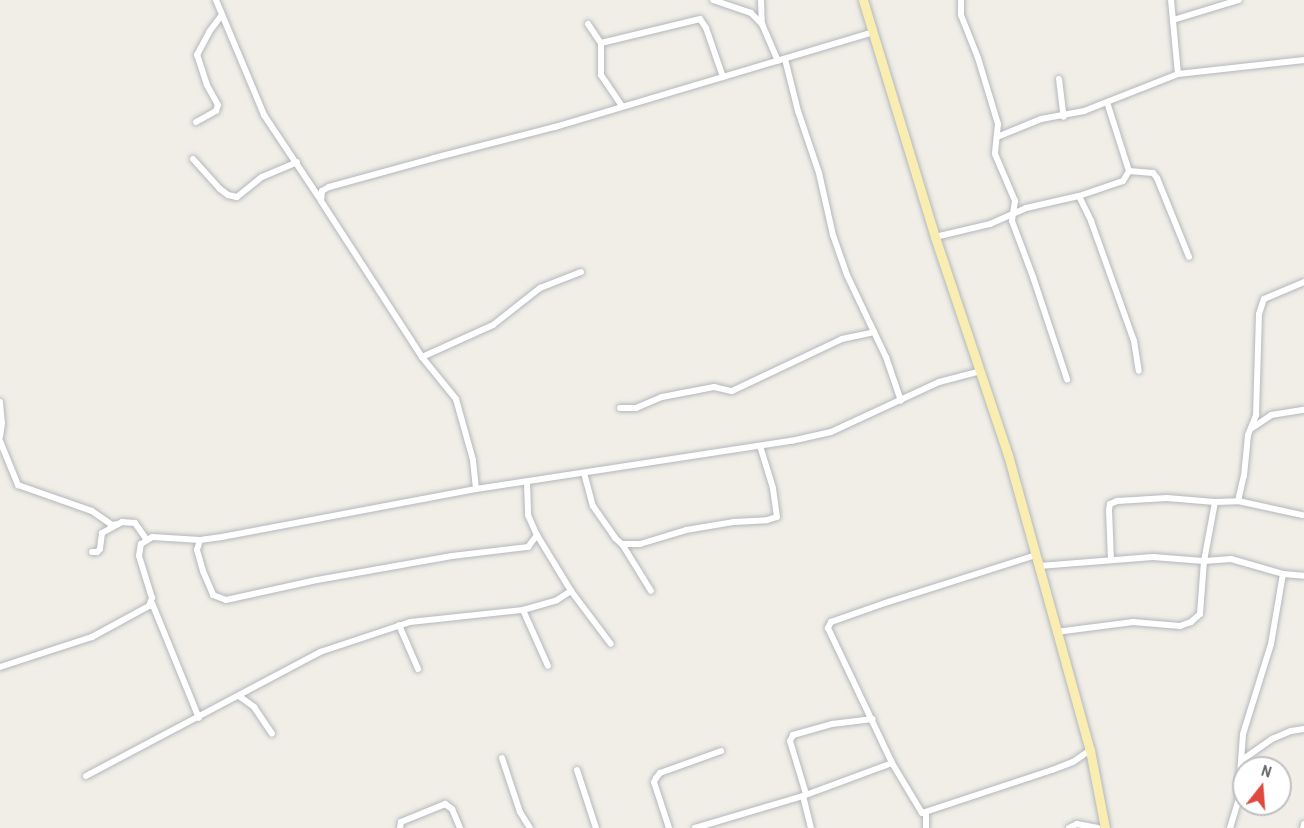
<!DOCTYPE html>
<html>
<head>
<meta charset="utf-8">
<style>
  body { margin:0 }
  #map { position:relative; width:1304px; height:828px; overflow:hidden; background:#f0eee7; font-family:"Archivo Narrow",sans-serif }
  div>[style] { position:absolute }
  [style*='--x'] { left:calc(var(--x)*1px); top:calc(var(--y)*1px); width:calc(var(--w)*1px); rotate:calc(var(--a)*1deg) }
  .roads { filter:drop-shadow(0 0 2px #b4b7bb) drop-shadow(0 0 2px #b4b7bb) }
  .minor>* { height:6px; margin:-3px; padding:0 3px; transform-origin:3px; border-radius:3px; background:#fff }
  .primary>* { height:9px; margin:-4.5px; padding:0 4.5px; transform-origin:4.5px; border-radius:4.5px; background:#faedb2 }
  span { translate:-50% -50%; white-space:nowrap; text-align:center; line-height:1.15; -webkit-text-stroke:5px #fff; paint-order:stroke }
  .north { position:absolute; left:1232px; top:756px; width:60px; height:60px; box-sizing:border-box; background:#fff; border:2px solid #bfc0c2; border-radius:50%; rotate:17deg; font-size:16px; font-weight:700; line-height:24px; text-align:center; color:#5f6266 }
  .north::after { content:''; display:block; margin:auto; width:21px; height:27px; background:#df493e; clip-path:polygon(50% 0,100% 100%,50% 72%,0 100%) }
</style>
</head>
<body>
<div id="map">
  <div class="roads">
    <div class="minor">
      <i style="--x:216;--y:0;--w:125;--a:67.3"></i>
      <i style="--x:264;--y:115;--w:101;--a:56.3"></i>
      <i style="--x:713;--y:0;--w:40;--a:18.9"></i>
      <i style="--x:751;--y:13;--w:16;--a:45"></i>
      <i style="--x:762;--y:24;--w:40;--a:66.6"></i>
      <i style="--x:761;--y:0;--w:24;--a:88"></i>
      <i style="--x:961;--y:0;--w:15;--a:90"></i>
      <i style="--x:961;--y:15;--w:46;--a:68.4"></i>
      <i style="--x:978;--y:58;--w:69;--a:73.1"></i>
      <i style="--x:998;--y:124;--w:30;--a:96"></i>
      <i style="--x:995;--y:154;--w:51;--a:66.9"></i>
      <i style="--x:1015;--y:201;--w:20;--a:99"></i>
      <i style="--x:1012;--y:221;--w:60;--a:69.4"></i>
      <i style="--x:1033;--y:277;--w:108;--a:71.6"></i>
      <i style="--x:1171;--y:0;--w:74;--a:84.6"></i>
      <i style="--x:1173;--y:20;--w:69;--a:-16.9"></i>
      <i style="--x:588;--y:24;--w:23;--a:56"></i>
      <i style="--x:601;--y:43;--w:32;--a:90"></i>
      <i style="--x:601;--y:75;--w:37;--a:56"></i>
      <i style="--x:601;--y:43;--w:102;--a:-13.6"></i>
      <i style="--x:700;--y:19;--w:11;--a:56"></i>
      <i style="--x:706;--y:28;--w:52;--a:70.9"></i>
      <i style="--x:785;--y:59;--w:54;--a:76"></i>
      <i style="--x:798;--y:111;--w:65;--a:71.3"></i>
      <i style="--x:819;--y:173;--w:64;--a:77.3"></i>
      <i style="--x:833;--y:235;--w:42;--a:70.7"></i>
      <i style="--x:847;--y:275;--w:91;--a:64.6"></i>
      <i style="--x:886;--y:357;--w:46;--a:71.2"></i>
      <i style="--x:1059;--y:79;--w:38;--a:83"></i>
      <i style="--x:196;--y:122;--w:23;--a:-29"></i>
      <i style="--x:216;--y:111;--w:6;--a:-72"></i>
      <i style="--x:218;--y:105;--w:23;--a:-119"></i>
      <i style="--x:207;--y:85;--w:32;--a:-108"></i>
      <i style="--x:197;--y:55;--w:26;--a:-62"></i>
      <i style="--x:209;--y:32;--w:21;--a:-53"></i>
      <i style="--x:997;--y:137;--w:48;--a:-22.2"></i>
      <i style="--x:1041;--y:119;--w:44;--a:-10.5"></i>
      <i style="--x:1084;--y:111;--w:101;--a:-21.5"></i>
      <i style="--x:1178;--y:74;--w:127;--a:-6.3"></i>
      <i style="--x:193;--y:159;--w:40;--a:48"></i>
      <i style="--x:220;--y:189;--w:10;--a:37"></i>
      <i style="--x:228;--y:195;--w:9;--a:13"></i>
      <i style="--x:237;--y:197;--w:32;--a:-39"></i>
      <i style="--x:262;--y:177;--w:38;--a:-23"></i>
      <i style="--x:1129;--y:171;--w:24;--a:5"></i>
      <i style="--x:1153;--y:173;--w:6;--a:51"></i>
      <i style="--x:1157;--y:178;--w:85;--a:67.9"></i>
      <i style="--x:1079;--y:196;--w:28;--a:64"></i>
      <i style="--x:1091;--y:221;--w:127;--a:70.3"></i>
      <i style="--x:1134;--y:341;--w:30;--a:81"></i>
      <i style="--x:935;--y:237;--w:57;--a:-13.3"></i>
      <i style="--x:990;--y:224;--w:39;--a:-24"></i>
      <i style="--x:1026;--y:208;--w:54;--a:-12.8"></i>
      <i style="--x:1079;--y:196;--w:46;--a:-18.8"></i>
      <i style="--x:1123;--y:181;--w:12;--a:-59"></i>
      <i style="--x:1129;--y:171;--w:72;--a:-107.7"></i>
      <i style="--x:422;--y:357;--w:186;--a:-122.9"></i>
      <i style="--x:321;--y:201;--w:10;--a:-84"></i>
      <i style="--x:322;--y:191;--w:8;--a:-30"></i>
      <i style="--x:329;--y:187;--w:109;--a:-15.4"></i>
      <i style="--x:434;--y:158;--w:125;--a:-14.4"></i>
      <i style="--x:555;--y:127;--w:330;--a:-16.6"></i>
      <i style="--x:0;--y:402;--w:21;--a:85"></i>
      <i style="--x:2;--y:423;--w:14;--a:98"></i>
      <i style="--x:620;--y:408;--w:16;--a:0"></i>
      <i style="--x:636;--y:408;--w:28;--a:-23"></i>
      <i style="--x:662;--y:397;--w:53;--a:-10.9"></i>
      <i style="--x:714;--y:387;--w:18;--a:13"></i>
      <i style="--x:732;--y:391;--w:122;--a:-25.3"></i>
      <i style="--x:842;--y:339;--w:33;--a:-12"></i>
      <i style="--x:1252;--y:428;--w:23;--a:-34"></i>
      <i style="--x:1271;--y:415;--w:33;--a:-9"></i>
      <i style="--x:0;--y:441;--w:48;--a:67.8"></i>
      <i style="--x:18;--y:485;--w:78;--a:19.4"></i>
      <i style="--x:92;--y:511;--w:24;--a:35"></i>
      <i style="--x:112;--y:525;--w:6;--a:-9"></i>
      <i style="--x:584;--y:473;--w:34;--a:75"></i>
      <i style="--x:593;--y:506;--w:39;--a:55"></i>
      <i style="--x:615;--y:538;--w:9;--a:41"></i>
      <i style="--x:622;--y:544;--w:18;--a:0"></i>
      <i style="--x:640;--y:544;--w:48;--a:-16.9"></i>
      <i style="--x:686;--y:530;--w:49;--a:-9.5"></i>
      <i style="--x:734;--y:522;--w:33;--a:-3"></i>
      <i style="--x:767;--y:520;--w:10;--a:-17"></i>
      <i style="--x:777;--y:517;--w:29;--a:-98"></i>
      <i style="--x:773;--y:488;--w:44;--a:-107.2"></i>
      <i style="--x:527;--y:482;--w:33;--a:88"></i>
      <i style="--x:528;--y:515;--w:22;--a:66"></i>
      <i style="--x:537;--y:535;--w:66;--a:58.7"></i>
      <i style="--x:571;--y:591;--w:66;--a:53"></i>
      <i style="--x:476;--y:489;--w:29;--a:-96"></i>
      <i style="--x:473;--y:460;--w:63;--a:-105.6"></i>
      <i style="--x:456;--y:399;--w:54;--a:-129"></i>
      <i style="--x:422;--y:357;--w:78;--a:-24.3"></i>
      <i style="--x:493;--y:325;--w:60;--a:-38.2"></i>
      <i style="--x:540;--y:288;--w:44;--a:-21.3"></i>
      <i style="--x:1238;--y:501;--w:26;--a:-77"></i>
      <i style="--x:1244;--y:476;--w:41;--a:-84.4"></i>
      <i style="--x:1248;--y:435;--w:22;--a:-68"></i>
      <i style="--x:1256;--y:415;--w:101;--a:-88.3"></i>
      <i style="--x:1259;--y:314;--w:16;--a:-72"></i>
      <i style="--x:1264;--y:299;--w:43;--a:-23"></i>
      <i style="--x:200;--y:540;--w:10;--a:107"></i>
      <i style="--x:197;--y:550;--w:22;--a:74"></i>
      <i style="--x:203;--y:571;--w:26;--a:67"></i>
      <i style="--x:213;--y:595;--w:14;--a:21"></i>
      <i style="--x:226;--y:600;--w:93;--a:-12.4"></i>
      <i style="--x:317;--y:580;--w:137;--a:-10.1"></i>
      <i style="--x:452;--y:556;--w:77;--a:-6.8"></i>
      <i style="--x:528;--y:547;--w:15;--a:-53"></i>
      <i style="--x:622;--y:544;--w:55;--a:58.3"></i>
      <i style="--x:92;--y:552;--w:5;--a:0"></i>
      <i style="--x:97;--y:552;--w:4;--a:-45"></i>
      <i style="--x:100;--y:549;--w:16;--a:-83"></i>
      <i style="--x:102;--y:533;--w:23;--a:-29"></i>
      <i style="--x:122;--y:522;--w:13;--a:4"></i>
      <i style="--x:135;--y:523;--w:19;--a:55"></i>
      <i style="--x:1036;--y:555;--w:158;--a:162.4"></i>
      <i style="--x:885;--y:603;--w:57;--a:160.6"></i>
      <i style="--x:831;--y:622;--w:7;--a:117"></i>
      <i style="--x:828;--y:628;--w:149;--a:64.6"></i>
      <i style="--x:892;--y:763;--w:58;--a:59"></i>
      <i style="--x:922;--y:813;--w:137;--a:-18.3"></i>
      <i style="--x:1052;--y:770;--w:22;--a:-21"></i>
      <i style="--x:1073;--y:762;--w:21;--a:-35"></i>
      <i style="--x:1111;--y:560;--w:50;--a:-92.3"></i>
      <i style="--x:1109;--y:510;--w:6;--a:-81"></i>
      <i style="--x:1110;--y:504;--w:8;--a:-23"></i>
      <i style="--x:1117;--y:501;--w:50;--a:-3.4"></i>
      <i style="--x:1167;--y:498;--w:48;--a:4.8"></i>
      <i style="--x:1215;--y:502;--w:23;--a:-2"></i>
      <i style="--x:1238;--y:501;--w:66;--a:12.3"></i>
      <i style="--x:1039;--y:566;--w:114;--a:-4.5"></i>
      <i style="--x:1153;--y:557;--w:51;--a:4.5"></i>
      <i style="--x:1204;--y:561;--w:60;--a:-79.4"></i>
      <i style="--x:152;--y:603;--w:124;--a:67.8"></i>
      <i style="--x:523;--y:610;--w:61;--a:65.9"></i>
      <i style="--x:399;--y:625;--w:48;--a:66.6"></i>
      <i style="--x:1056;--y:632;--w:78;--a:-7.4"></i>
      <i style="--x:1133;--y:622;--w:47;--a:4.9"></i>
      <i style="--x:1180;--y:626;--w:12;--a:-20"></i>
      <i style="--x:1191;--y:622;--w:12;--a:-42"></i>
      <i style="--x:1200;--y:614;--w:53;--a:-85.7"></i>
      <i style="--x:1204;--y:561;--w:27;--a:-4"></i>
      <i style="--x:1231;--y:559;--w:54;--a:16.1"></i>
      <i style="--x:1283;--y:574;--w:21;--a:5"></i>
      <i style="--x:0;--y:667;--w:97;--a:-18.1"></i>
      <i style="--x:92;--y:637;--w:65;--a:-28.5"></i>
      <i style="--x:149;--y:606;--w:9;--a:-69"></i>
      <i style="--x:152;--y:598;--w:44;--a:-107.2"></i>
      <i style="--x:139;--y:556;--w:12;--a:-81"></i>
      <i style="--x:141;--y:544;--w:13;--a:-32"></i>
      <i style="--x:152;--y:537;--w:48;--a:3.6"></i>
      <i style="--x:200;--y:540;--w:22;--a:-8"></i>
      <i style="--x:222;--y:537;--w:258;--a:-10.7"></i>
      <i style="--x:476;--y:489;--w:319;--a:-8.7"></i>
      <i style="--x:791;--y:441;--w:41;--a:-12.7"></i>
      <i style="--x:831;--y:432;--w:119;--a:-24.8"></i>
      <i style="--x:939;--y:382;--w:43;--a:-14.7"></i>
      <i style="--x:239;--y:696;--w:19;--a:36"></i>
      <i style="--x:254;--y:707;--w:32;--a:56"></i>
      <i style="--x:502;--y:758;--w:57;--a:71.6"></i>
      <i style="--x:520;--y:812;--w:19;--a:58"></i>
      <i style="--x:1242;--y:760;--w:37;--a:-35"></i>
      <i style="--x:1272;--y:739;--w:21;--a:-23"></i>
      <i style="--x:1291;--y:731;--w:13;--a:-9"></i>
      <i style="--x:577;--y:770;--w:61;--a:71.9"></i>
      <i style="--x:86;--y:776;--w:265;--a:-27.9"></i>
      <i style="--x:320;--y:652;--w:95;--a:-18.4"></i>
      <i style="--x:410;--y:622;--w:114;--a:-6.1"></i>
      <i style="--x:523;--y:610;--w:35;--a:-16"></i>
      <i style="--x:557;--y:600;--w:17;--a:-33"></i>
      <i style="--x:806;--y:794;--w:55;--a:-106.8"></i>
      <i style="--x:790;--y:741;--w:7;--a:-63"></i>
      <i style="--x:793;--y:735;--w:41;--a:-15.8"></i>
      <i style="--x:832;--y:724;--w:41;--a:-7"></i>
      <i style="--x:803;--y:796;--w:33;--a:76"></i>
      <i style="--x:400;--y:828;--w:6;--a:-81"></i>
      <i style="--x:401;--y:822;--w:48;--a:-22.2"></i>
      <i style="--x:445;--y:804;--w:9;--a:36"></i>
      <i style="--x:452;--y:809;--w:21;--a:67"></i>
      <i style="--x:669;--y:828;--w:48;--a:-108.1"></i>
      <i style="--x:654;--y:782;--w:4;--a:-63"></i>
      <i style="--x:656;--y:778;--w:6;--a:-51"></i>
      <i style="--x:660;--y:773;--w:65;--a:-19.8"></i>
      <i style="--x:695;--y:828;--w:113;--a:-16.5"></i>
      <i style="--x:803;--y:796;--w:95;--a:-20.3"></i>
      <i style="--x:926;--y:828;--w:16;--a:-90"></i>
      <i style="--x:1069;--y:828;--w:9;--a:-27"></i>
      <i style="--x:1077;--y:824;--w:21;--a:11"></i>
      <i style="--x:1230;--y:828;--w:27;--a:-73"></i>
      <i style="--x:1238;--y:802;--w:68;--a:-85.8"></i>
      <i style="--x:1243;--y:734;--w:94;--a:-72.7"></i>
      <i style="--x:1271;--y:644;--w:71;--a:-80.3"></i>
      <i style="--x:1303;--y:828;--w:4;--a:-76"></i>
    </div>
    <div class="primary">
      <i style="--x:863;--y:0;--w:248;--a:73.1"></i>
      <i style="--x:935;--y:237;--w:230;--a:71.5"></i>
      <i style="--x:1008;--y:455;--w:306;--a:74.5"></i>
      <i style="--x:1090;--y:750;--w:79;--a:79.1"></i>
    </div>
  </div>
  <div class="north">N</div>
</div>
</body>
</html>
